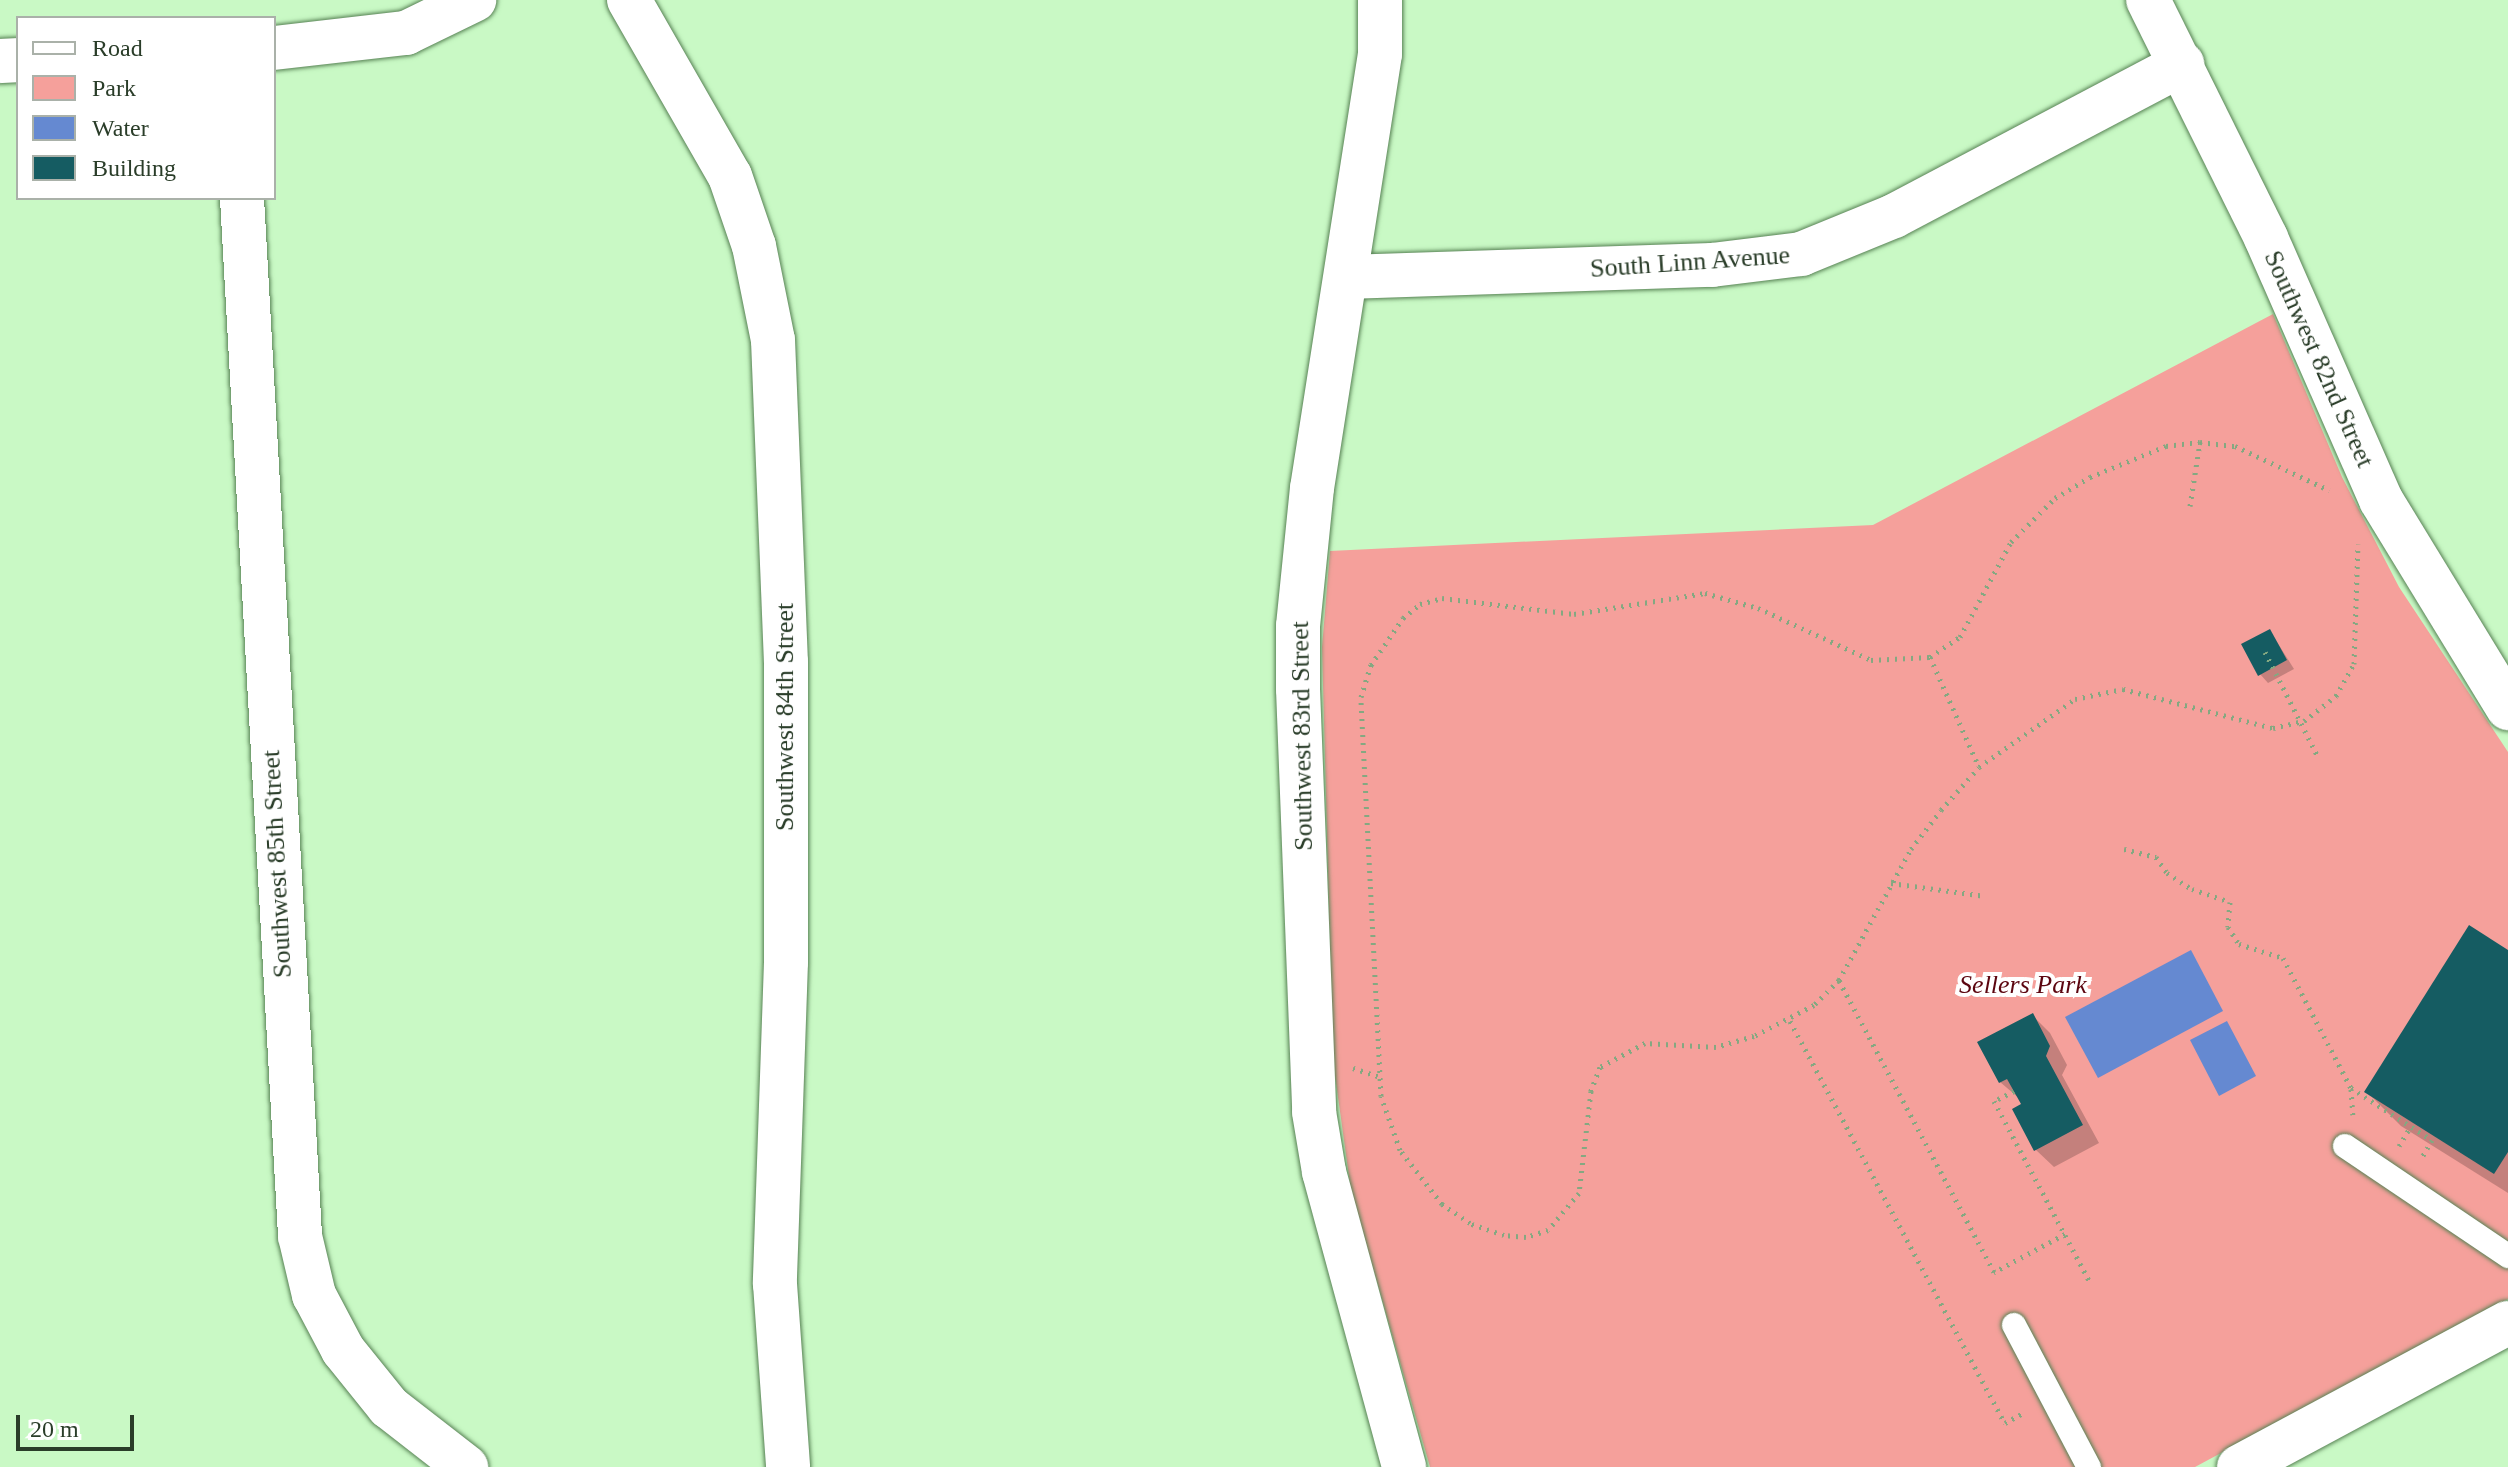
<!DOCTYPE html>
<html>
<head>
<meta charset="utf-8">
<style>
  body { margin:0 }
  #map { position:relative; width:2508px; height:1467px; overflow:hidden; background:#c9f9c5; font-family:Georgia,serif }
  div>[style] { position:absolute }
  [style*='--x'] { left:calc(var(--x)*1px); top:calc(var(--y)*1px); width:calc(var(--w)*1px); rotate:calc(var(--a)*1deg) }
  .green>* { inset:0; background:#f5a09b }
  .water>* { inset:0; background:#6589d1 }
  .shadow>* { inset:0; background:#0003 }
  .building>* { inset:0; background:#155c62 }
  .path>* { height:5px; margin-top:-2.5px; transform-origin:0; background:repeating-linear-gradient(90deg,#84a881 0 2px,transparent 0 8px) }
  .roads { filter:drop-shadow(0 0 2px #578254) drop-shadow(0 0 2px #578254) }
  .service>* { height:24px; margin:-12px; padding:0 12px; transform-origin:12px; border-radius:12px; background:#fff }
  .minor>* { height:44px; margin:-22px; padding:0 22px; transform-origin:22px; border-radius:22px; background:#fff }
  span { translate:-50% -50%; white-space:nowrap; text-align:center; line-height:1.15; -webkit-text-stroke:8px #fff; paint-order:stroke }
  .street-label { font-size:26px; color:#2a3d29 }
  .park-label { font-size:26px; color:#5c0610; font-style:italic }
  .legend { position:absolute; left:16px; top:16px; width:260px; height:184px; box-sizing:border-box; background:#fff; border:2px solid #aab1a9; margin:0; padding:10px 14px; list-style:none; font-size:24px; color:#2a3d29 }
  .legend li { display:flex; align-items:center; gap:16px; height:40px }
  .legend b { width:40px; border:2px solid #aab1a9 }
  .scale { position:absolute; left:16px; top:1415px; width:118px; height:36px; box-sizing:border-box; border:4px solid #2a3d29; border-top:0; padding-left:10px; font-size:24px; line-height:28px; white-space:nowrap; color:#2a3d29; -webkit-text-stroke:6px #fff; paint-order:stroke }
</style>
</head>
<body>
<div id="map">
  <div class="green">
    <i style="clip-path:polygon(2273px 314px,2342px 477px,2399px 587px,2508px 752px,2508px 1299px,2195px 1467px,1430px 1467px,1351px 1191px,1333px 1061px,1322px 647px,1330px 551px,1873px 525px)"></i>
  </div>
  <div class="water">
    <i style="clip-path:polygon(2191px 950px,2223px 1011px,2098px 1078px,2065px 1017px)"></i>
    <i style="clip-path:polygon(2227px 1021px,2256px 1076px,2219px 1096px,2190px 1040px)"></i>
  </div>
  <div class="shadow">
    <i style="clip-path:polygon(2270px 631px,2294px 669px,2268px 683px,2260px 674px)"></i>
    <i style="clip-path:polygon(2508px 952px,2508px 1193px,2401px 1126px,2367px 1092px)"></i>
    <i style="clip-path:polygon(2032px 1015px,2050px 1033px,2067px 1065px,2062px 1075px,2099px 1143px,2054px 1167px,2036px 1150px,2020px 1099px,2000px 1082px)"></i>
  </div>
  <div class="building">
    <i style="clip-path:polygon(2270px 629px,2287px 660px,2258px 676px,2241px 644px)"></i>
    <i style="clip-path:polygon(2469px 925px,2508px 950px,2508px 1152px,2494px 1174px,2364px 1092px)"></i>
    <i style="clip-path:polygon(2033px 1013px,2050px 1046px,2046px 1056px,2083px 1125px,2034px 1151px,2012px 1109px,2021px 1104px,2007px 1079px,1999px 1083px,1977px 1042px)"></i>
  </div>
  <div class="path">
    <i style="--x:2190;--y:506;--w:65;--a:-81.1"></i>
    <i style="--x:2265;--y:652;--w:115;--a:63.2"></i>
    <i style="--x:1930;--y:657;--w:120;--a:66"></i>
    <i style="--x:2124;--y:849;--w:33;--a:14"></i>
    <i style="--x:2156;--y:857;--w:19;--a:55"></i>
    <i style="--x:2167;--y:873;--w:30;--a:33"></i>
    <i style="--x:2192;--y:889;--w:40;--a:18.9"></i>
    <i style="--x:2230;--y:902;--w:25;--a:95"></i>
    <i style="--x:2228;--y:927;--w:20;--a:57"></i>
    <i style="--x:2239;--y:944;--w:46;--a:17.7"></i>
    <i style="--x:2283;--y:958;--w:147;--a:62.4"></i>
    <i style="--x:2351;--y:1088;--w:96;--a:32.7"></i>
    <i style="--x:2432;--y:1140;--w:22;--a:120"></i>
    <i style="--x:1891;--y:883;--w:95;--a:7.9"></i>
    <i style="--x:1839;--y:980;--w:149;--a:-61.2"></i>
    <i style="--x:1911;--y:849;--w:49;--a:-52.4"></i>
    <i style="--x:1941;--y:810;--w:57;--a:-48.5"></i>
    <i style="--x:1979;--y:767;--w:118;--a:-35.3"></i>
    <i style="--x:2075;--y:699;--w:49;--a:-11.8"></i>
    <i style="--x:2123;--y:689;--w:155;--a:14.6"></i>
    <i style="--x:2273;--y:728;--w:32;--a:-13"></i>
    <i style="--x:2304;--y:721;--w:41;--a:-38"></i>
    <i style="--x:2336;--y:696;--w:37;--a:-61"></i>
    <i style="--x:2354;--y:664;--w:120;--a:-88.1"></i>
    <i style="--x:1790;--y:1021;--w:456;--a:61.9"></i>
    <i style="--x:2005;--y:1423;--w:23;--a:-29"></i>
    <i style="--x:1353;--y:1068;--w:26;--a:18"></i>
    <i style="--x:2351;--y:1089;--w:26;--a:86"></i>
    <i style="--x:2014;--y:1091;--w:22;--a:153"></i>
    <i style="--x:1994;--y:1101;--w:207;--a:62.1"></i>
    <i style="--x:2399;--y:1146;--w:23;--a:-59"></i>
    <i style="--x:2065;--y:1234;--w:81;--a:151.8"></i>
    <i style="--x:1994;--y:1272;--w:331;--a:-118"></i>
    <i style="--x:1839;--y:980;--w:35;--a:135"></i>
    <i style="--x:1814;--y:1005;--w:68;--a:152.7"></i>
    <i style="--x:1754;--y:1036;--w:40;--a:164"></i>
    <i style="--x:1716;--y:1047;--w:71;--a:-176.8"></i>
    <i style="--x:1645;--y:1043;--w:51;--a:151.9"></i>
    <i style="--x:1600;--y:1067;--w:26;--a:111"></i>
    <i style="--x:1591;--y:1091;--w:103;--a:96.7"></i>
    <i style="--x:1579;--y:1193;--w:48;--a:130"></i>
    <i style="--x:1548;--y:1230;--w:23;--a:162"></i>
    <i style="--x:1526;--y:1237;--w:22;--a:-175"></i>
    <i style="--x:1504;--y:1235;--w:36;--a:-161"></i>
    <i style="--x:1470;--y:1223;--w:34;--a:-146"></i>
    <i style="--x:1442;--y:1204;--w:68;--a:-127.9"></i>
    <i style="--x:1400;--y:1150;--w:57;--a:-109.4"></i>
    <i style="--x:1381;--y:1096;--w:400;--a:-92.9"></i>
    <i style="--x:1361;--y:697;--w:34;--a:-73"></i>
    <i style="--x:1371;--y:665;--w:57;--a:-55.8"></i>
    <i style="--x:1403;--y:618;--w:22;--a:-39"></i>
    <i style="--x:1420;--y:604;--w:23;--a:-15"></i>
    <i style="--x:1442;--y:598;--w:133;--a:6.9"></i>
    <i style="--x:1574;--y:614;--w:133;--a:-9.1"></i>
    <i style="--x:1705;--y:593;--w:55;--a:15.8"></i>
    <i style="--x:1758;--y:608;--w:124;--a:24.7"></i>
    <i style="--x:1871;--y:660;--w:59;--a:-2.9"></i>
    <i style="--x:1930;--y:657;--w:36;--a:-34"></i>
    <i style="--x:1960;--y:637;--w:108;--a:-61.8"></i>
    <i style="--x:2011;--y:542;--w:62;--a:-45"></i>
    <i style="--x:2055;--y:498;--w:41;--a:-31"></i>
    <i style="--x:2090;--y:477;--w:82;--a:-22.2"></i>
    <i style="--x:2166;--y:446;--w:34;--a:-7"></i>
    <i style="--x:2200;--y:442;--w:35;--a:7"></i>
    <i style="--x:2235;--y:446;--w:104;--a:25.1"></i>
  </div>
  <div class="roads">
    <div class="service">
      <i style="--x:2345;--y:1146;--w:197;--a:34"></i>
      <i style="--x:2014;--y:1325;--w:161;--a:62.2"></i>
    </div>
    <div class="minor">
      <i style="--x:629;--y:0;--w:203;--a:60.2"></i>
      <i style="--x:730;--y:176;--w:74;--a:71.1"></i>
      <i style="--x:754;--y:246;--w:96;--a:78.6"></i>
      <i style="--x:773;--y:340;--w:322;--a:87.7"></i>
      <i style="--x:786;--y:662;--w:300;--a:90"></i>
      <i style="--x:786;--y:962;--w:322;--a:92"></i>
      <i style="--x:775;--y:1284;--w:183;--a:85.9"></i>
      <i style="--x:1380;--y:0;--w:54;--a:90"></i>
      <i style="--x:1380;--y:54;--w:439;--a:98.9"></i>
      <i style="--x:1312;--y:488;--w:139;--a:95.8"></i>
      <i style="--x:1298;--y:626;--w:63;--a:90"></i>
      <i style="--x:1298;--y:689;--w:423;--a:87.8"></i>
      <i style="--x:1314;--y:1112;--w:61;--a:80.5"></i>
      <i style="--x:1324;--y:1172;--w:306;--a:74.8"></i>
      <i style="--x:2148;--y:0;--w:266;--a:63.6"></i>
      <i style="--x:2266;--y:238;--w:286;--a:66.3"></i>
      <i style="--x:2381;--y:500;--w:244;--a:58.6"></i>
      <i style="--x:274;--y:48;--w:133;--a:-6.5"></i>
      <i style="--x:406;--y:33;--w:76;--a:-25.9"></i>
      <i style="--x:0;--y:61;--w:18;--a:-3"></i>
      <i style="--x:242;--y:198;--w:1040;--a:86.8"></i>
      <i style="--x:300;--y:1236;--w:61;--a:76.7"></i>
      <i style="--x:314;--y:1295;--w:62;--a:62.2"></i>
      <i style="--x:343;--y:1350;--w:73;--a:51.1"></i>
      <i style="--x:389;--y:1407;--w:98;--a:37.9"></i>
      <i style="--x:1346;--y:277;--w:366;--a:-1.9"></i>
      <i style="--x:1712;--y:265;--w:90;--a:-7"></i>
      <i style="--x:1801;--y:254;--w:100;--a:-22.2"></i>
      <i style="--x:1894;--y:216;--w:326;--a:-27.8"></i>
      <i style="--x:2239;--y:1467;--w:305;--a:-28.2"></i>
    </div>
  </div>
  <div class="street-label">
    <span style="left:1690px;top:262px;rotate:-4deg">South Linn Avenue</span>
    <span style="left:2319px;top:359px;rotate:66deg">Southwest 82nd Street</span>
    <span style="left:785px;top:717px;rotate:-90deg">Southwest 84th Street</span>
    <span style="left:1302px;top:736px;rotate:-91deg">Southwest 83rd Street</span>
    <span style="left:277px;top:864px;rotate:-93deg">Southwest 85th Street</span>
  </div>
  <div class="park-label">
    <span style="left:2023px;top:985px">Sellers Park</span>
  </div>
  <ul class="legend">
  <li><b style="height:10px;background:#fff"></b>Road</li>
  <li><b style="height:22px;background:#f5a09b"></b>Park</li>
  <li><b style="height:22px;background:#6589d1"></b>Water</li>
  <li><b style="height:22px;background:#155c62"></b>Building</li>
  </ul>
  <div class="scale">20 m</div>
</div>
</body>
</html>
